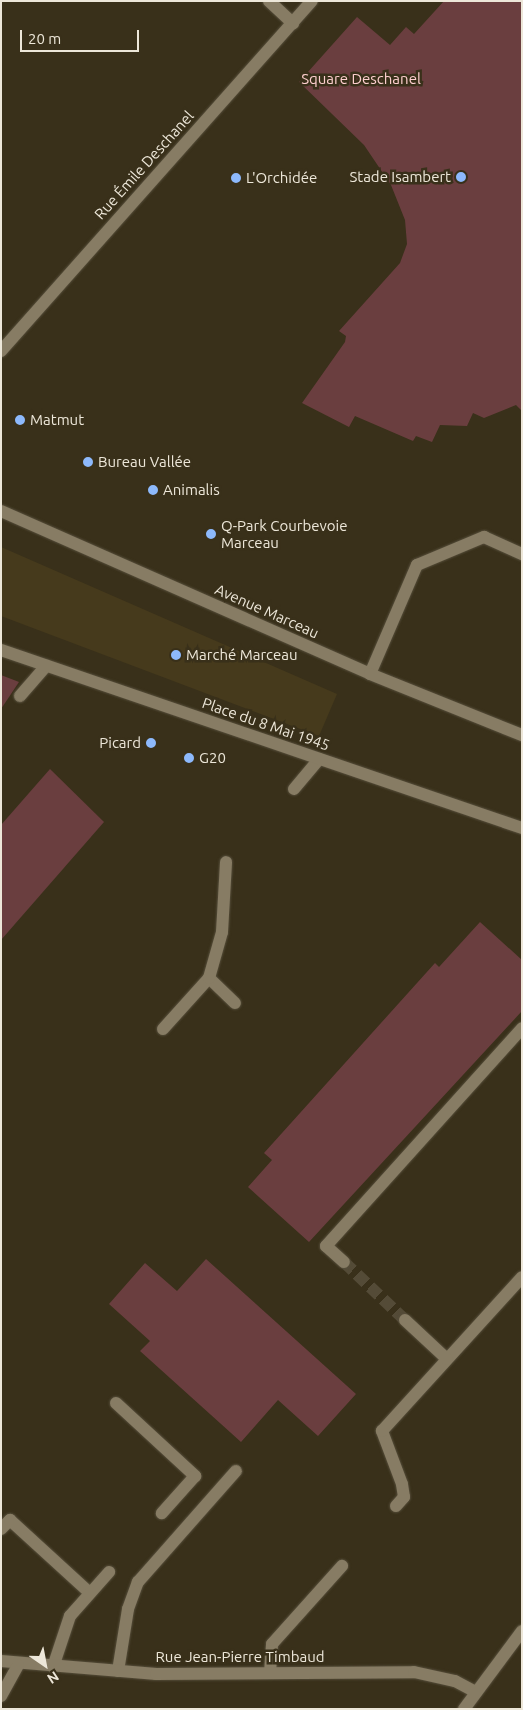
<!DOCTYPE html>
<html>
<head>
<meta charset="utf-8">
<style>
  body { margin:0 }
  #map { position:relative; width:523px; height:1710px; overflow:hidden; background:#39301a; font-family:Ubuntu,sans-serif }
  div>[style] { position:absolute }
  [style*='--x'] { left:calc(var(--x)*1px); top:calc(var(--y)*1px); width:calc(var(--w)*1px); rotate:calc(var(--a)*1deg) }
  .built>* { inset:0; background:#463a1c }
  .green>* { inset:0; background:#6a3e3f }
  .pedestrian-tunnel>* { height:12px; margin-top:-6px; transform-origin:0; background:repeating-linear-gradient(90deg,#544b37 0 12px,transparent 0 18px) }
  .roads { filter:drop-shadow(0 0 1px #564e3b) drop-shadow(0 0 1px #564e3b) }
  .service>* { height:12px; margin:-6px; padding:0 6px; transform-origin:6px; border-radius:6px; background:#877c64 }
  .pedestrian>* { height:12px; margin:-6px; padding:0 6px; transform-origin:6px; border-radius:6px; background:#877c64 }
  .minor>* { height:12px; margin:-6px; padding:0 6px; transform-origin:6px; border-radius:6px; background:#877c64 }
  .tertiary>* { height:12px; margin:-6px; padding:0 6px; transform-origin:6px; border-radius:6px; background:#877c64 }
  .dots>* { width:14px; height:14px; translate:-50% -50%; box-sizing:border-box; border:2px solid #39301a; border-radius:50% }
  span { translate:-50% -50%; white-space:nowrap; text-align:center; line-height:1.15; -webkit-text-stroke:5px #39301a; paint-order:stroke }
  .park-label { font-size:15px; color:#fecfcf }
  .street-label { font-size:15px; color:#ede7d9 }
  .poi-label { font-size:15px; color:#ede7d9 }
  .right { translate:-100% -50%; text-align:right }
  .left { translate:0 -50%; text-align:left }
  .frame { position:absolute; inset:0; border:2px solid #ede7d9; pointer-events:none }
  .north { position:absolute; left:20px; top:1640px; width:50px; height:50px; -webkit-text-stroke:4px #39301a; paint-order:stroke; rotate:147deg; font-size:14px; font-weight:700; line-height:20px; text-align:center; color:#ede7d9 }
  .north::after { content:''; display:block; margin:auto; width:18px; height:22px; background:#ede7d9; clip-path:polygon(50% 0,100% 100%,50% 72%,0 100%) }
  .scale { position:absolute; left:20px; top:30px; width:119px; height:22px; box-sizing:border-box; border:2px solid #ede7d9; border-top:0; padding-left:6px; font-size:15px; line-height:18px; white-space:nowrap; color:#ede7d9; -webkit-text-stroke:4px #39301a; paint-order:stroke }
</style>
</head>
<body>
<div id="map">
  <div class="built">
    <i style="clip-path:polygon(1px 547px,337px 694px,319px 736px,1px 616px)"></i>
  </div>
  <div class="green">
    <i style="clip-path:polygon(444px 1px,522px 1px,522px 411px,516px 405px,484px 418px,473px 413px,467px 426px,440px 425px,432px 442px,416px 436px,413px 441px,355px 416px,349px 427px,302px 403px,345px 342px,346px 336px,339px 331px,400px 263px,407px 244px,405px 220px,391px 185px,364px 145px,299px 82px,357px 17px,390px 45px,406px 27px,414px 34px)"></i>
    <i style="clip-path:polygon(1px 675px,19px 682px,1px 709px)"></i>
    <i style="clip-path:polygon(50px 769px,104px 822px,1px 940px,1px 825px)"></i>
    <i style="clip-path:polygon(480px 922px,522px 960px,522px 1011px,309px 1242px,248px 1187px,272px 1160px,264px 1153px,435px 963px,439px 967px)"></i>
    <i style="clip-path:polygon(206px 1259px,356px 1394px,318px 1436px,278px 1400px,241px 1442px,140px 1351px,150px 1341px,109px 1304px,145px 1263px,177px 1291px)"></i>
  </div>
  <div class="pedestrian-tunnel">
    <i style="--x:344;--y:1262;--w:84;--a:43.6"></i>
  </div>
  <div class="roads">
    <div class="service">
      <i style="--x:370;--y:674;--w:119;--a:-66.7"></i>
      <i style="--x:417;--y:565;--w:73;--a:-22.7"></i>
      <i style="--x:484;--y:537;--w:42;--a:24.1"></i>
      <i style="--x:20;--y:696;--w:40;--a:-49"></i>
      <i style="--x:294;--y:789;--w:39;--a:-50"></i>
      <i style="--x:209;--y:978;--w:36;--a:44"></i>
      <i style="--x:163;--y:1029;--w:69;--a:-48"></i>
      <i style="--x:209;--y:978;--w:48;--a:-74.2"></i>
      <i style="--x:222;--y:932;--w:70;--a:-86.7"></i>
      <i style="--x:326;--y:1246;--w:293;--a:-48"></i>
      <i style="--x:116;--y:1403;--w:108;--a:42.7"></i>
      <i style="--x:195;--y:1476;--w:50;--a:131.7"></i>
      <i style="--x:396;--y:1506;--w:12;--a:-48"></i>
      <i style="--x:404;--y:1497;--w:13;--a:-99"></i>
      <i style="--x:402;--y:1484;--w:57;--a:-110.7"></i>
      <i style="--x:382;--y:1431;--w:208;--a:-47.7"></i>
      <i style="--x:1;--y:1529;--w:13;--a:-45"></i>
      <i style="--x:10;--y:1520;--w:108;--a:42.4"></i>
      <i style="--x:53;--y:1667;--w:54;--a:-71.6"></i>
      <i style="--x:70;--y:1616;--w:59;--a:-48.4"></i>
      <i style="--x:118;--y:1671;--w:63;--a:-80.8"></i>
      <i style="--x:128;--y:1609;--w:29;--a:-70"></i>
      <i style="--x:138;--y:1582;--w:148;--a:-48.6"></i>
      <i style="--x:270;--y:1673;--w:29;--a:-86"></i>
      <i style="--x:272;--y:1644;--w:105;--a:-48.1"></i>
    </div>
    <div class="pedestrian">
      <i style="--x:326;--y:1246;--w:24;--a:42"></i>
      <i style="--x:405;--y:1320;--w:57;--a:42.9"></i>
    </div>
    <div class="minor">
      <i style="--x:269;--y:1;--w:33;--a:43"></i>
      <i style="--x:1;--y:351;--w:468;--a:-48.4"></i>
      <i style="--x:1;--y:650;--w:551;--a:18.86"></i>
      <i style="--x:1;--y:1661;--w:156;--a:4.8"></i>
      <i style="--x:156;--y:1674;--w:258;--a:-0.4"></i>
      <i style="--x:414;--y:1672;--w:42;--a:12.4"></i>
      <i style="--x:455;--y:1681;--w:24;--a:28"></i>
      <i style="--x:1;--y:1696;--w:35;--a:-61"></i>
      <i style="--x:464;--y:1709;--w:97;--a:-53.4"></i>
    </div>
    <div class="tertiary">
      <i style="--x:1;--y:511;--w:403;--a:23.8"></i>
      <i style="--x:370;--y:674;--w:164;--a:21.9"></i>
    </div>
  </div>
  <div class="dots">
    <i style="left:461px;top:177px;background:#8db9fc"></i>
    <i style="left:236px;top:178px;background:#8db9fc"></i>
    <i style="left:20px;top:420px;background:#8db9fc"></i>
    <i style="left:88px;top:462px;background:#8db9fc"></i>
    <i style="left:153px;top:490px;background:#8db9fc"></i>
    <i style="left:211px;top:534px;background:#8db9fc"></i>
    <i style="left:176px;top:655px;background:#8db9fc"></i>
    <i style="left:151px;top:743px;background:#8db9fc"></i>
    <i style="left:189px;top:758px;background:#8db9fc"></i>
  </div>
  <div class="park-label">
    <span style="left:361px;top:79px">Square Deschanel</span>
  </div>
  <div class="street-label">
    <span style="left:144px;top:165px;rotate:-48deg">Rue Émile Deschanel</span>
    <span style="left:267px;top:611px;rotate:24deg">Avenue Marceau</span>
    <span style="left:266px;top:724px;rotate:19deg">Place du 8 Mai 1945</span>
    <span style="left:240px;top:1657px">Rue Jean-Pierre Timbaud</span>
  </div>
  <div class="poi-label">
    <span class="right" style="left:451px;top:177px">Stade Isambert</span>
    <span class="left" style="left:246px;top:178px">L'Orchidée</span>
    <span class="left" style="left:30px;top:420px">Matmut</span>
    <span class="left" style="left:98px;top:462px">Bureau Vallée</span>
    <span class="left" style="left:163px;top:490px">Animalis</span>
    <span class="left" style="left:221px;top:534px">Q-Park Courbevoie<br>Marceau</span>
    <span class="left" style="left:186px;top:655px">Marché Marceau</span>
    <span class="right" style="left:141px;top:743px">Picard</span>
    <span class="left" style="left:199px;top:758px">G20</span>
  </div>
  <div class="frame"></div>
  <div class="north">N</div>
  <div class="scale">20 m</div>
</div>
</body>
</html>
